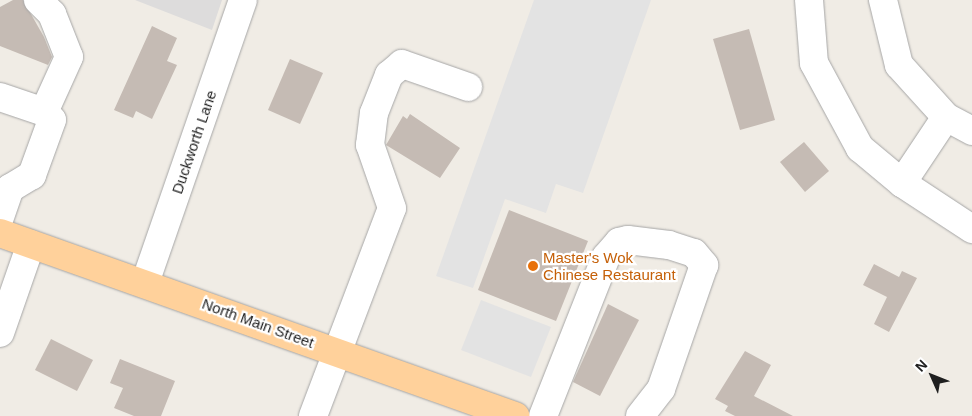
<!DOCTYPE html>
<html>
<head>
<meta charset="utf-8">
<style>
  body { margin:0 }
  #map { position:relative; width:972px; height:416px; overflow:hidden; background:#f0ece5; font-family:Helvetica,sans-serif }
  div>[style] { position:absolute }
  [style*='--x'] { left:calc(var(--x)*1px); top:calc(var(--y)*1px); width:calc(var(--w)*1px); rotate:calc(var(--a)*1deg) }
  .residential>* { inset:0; background:#dddcdc }
  .parking>* { inset:0; background:#e3e3e3 }
  .building>* { inset:0; background:#c5bbb4 }
  .roads { filter:drop-shadow(0 0 1px #a6a6a6) drop-shadow(0 0 1px #a6a6a6) }
  .minor>* { height:28px; margin:-14px; padding:0 14px; transform-origin:14px; border-radius:14px; background:#fff }
  .major>* { height:28px; margin:-14px; padding:0 14px; transform-origin:14px; border-radius:14px; background:#ffd19b }
  .dots>* { width:14px; height:14px; translate:-50% -50%; box-sizing:border-box; border:2px solid #fff; border-radius:50% }
  span { translate:-50% -50%; white-space:nowrap; text-align:center; line-height:1.15; -webkit-text-stroke:4.5px #fff; paint-order:stroke }
  .street-label { font-size:15px; color:#1f1f1f }
  .food-label { font-size:15px; color:#c56008 }
  .left { translate:0 -50%; text-align:left }
  .north { position:absolute; left:907px; top:351px; width:50px; height:50px; -webkit-text-stroke:4px #fff; paint-order:stroke; rotate:314deg; font-size:14px; font-weight:700; line-height:20px; text-align:center; color:#1f1f1f }
  .north::after { content:''; display:block; margin:auto; width:18px; height:22px; background:#1f1f1f; clip-path:polygon(50% 0,100% 100%,50% 72%,0 100%) }
</style>
</head>
<body>
<div id="map">
  <div class="residential">
    <i style="clip-path:polygon(135px 0,222px 0,212px 30px)"></i>
  </div>
  <div class="parking">
    <i style="clip-path:polygon(534px 0,651px 0,583px 193px,556px 184px,546px 213px,505px 199px,473px 288px,436px 276px)"></i>
    <i style="clip-path:polygon(481px 300px,551px 327px,531px 377px,461px 350px)"></i>
  </div>
  <div class="building">
    <i style="clip-path:polygon(13px 0,23px 0,44px 37px,52px 57px,48px 65px,0 46px,0 7px)"></i>
    <i style="clip-path:polygon(152px 26px,177px 38px,167px 61px,177px 65px,152px 119px,136px 111px,133px 118px,114px 110px)"></i>
    <i style="clip-path:polygon(749px 29px,775px 120px,740px 130px,713px 39px)"></i>
    <i style="clip-path:polygon(290px 59px,323px 73px,300px 124px,268px 110px)"></i>
    <i style="clip-path:polygon(410px 114px,460px 148px,440px 178px,386px 145px,403px 116px,407px 119px)"></i>
    <i style="clip-path:polygon(804px 142px,829px 171px,805px 192px,780px 162px)"></i>
    <i style="clip-path:polygon(509px 210px,588px 241px,556px 321px,478px 290px)"></i>
    <i style="clip-path:polygon(874px 264px,899px 277px,902px 271px,917px 278px,889px 332px,874px 324px,887px 297px,863px 285px)"></i>
    <i style="clip-path:polygon(608px 304px,639px 320px,600px 396px,573px 382px)"></i>
    <i style="clip-path:polygon(51px 339px,93px 360px,77px 391px,35px 370px)"></i>
    <i style="clip-path:polygon(745px 351px,771px 365px,754px 396px,793px 416px,735px 416px,725px 411px,728px 406px,715px 399px)"></i>
    <i style="clip-path:polygon(120px 359px,175px 381px,161px 416px,134px 416px,114px 408px,123px 388px,110px 383px)"></i>
  </div>
  <div class="roads">
    <div class="minor">
      <i style="--x:38;--y:0;--w:20;--a:45"></i>
      <i style="--x:52;--y:14;--w:46;--a:68.4"></i>
      <i style="--x:69;--y:57;--w:60;--a:114.4"></i>
      <i style="--x:809;--y:0;--w:63;--a:85.5"></i>
      <i style="--x:814;--y:63;--w:97;--a:61.6"></i>
      <i style="--x:860;--y:148;--w:55;--a:39.8"></i>
      <i style="--x:902;--y:183;--w:84;--a:33.3"></i>
      <i style="--x:883;--y:0;--w:67;--a:76.2"></i>
      <i style="--x:899;--y:65;--w:70;--a:47.9"></i>
      <i style="--x:946;--y:117;--w:30;--a:28"></i>
      <i style="--x:0;--y:97;--w:46;--a:18.8"></i>
      <i style="--x:44;--y:112;--w:11;--a:45"></i>
      <i style="--x:52;--y:120;--w:59;--a:110"></i>
      <i style="--x:32;--y:175;--w:26;--a:149"></i>
      <i style="--x:10;--y:188;--w:31;--a:109"></i>
      <i style="--x:902;--y:183;--w:79;--a:-56.3"></i>
      <i style="--x:145;--y:283;--w:299;--a:-70.9"></i>
      <i style="--x:0;--y:333;--w:94;--a:-70.8"></i>
      <i style="--x:313;--y:416;--w:222;--a:-69.2"></i>
      <i style="--x:392;--y:208;--w:67;--a:-109.2"></i>
      <i style="--x:370;--y:145;--w:32;--a:-83"></i>
      <i style="--x:374;--y:113;--w:41;--a:-68.5"></i>
      <i style="--x:389;--y:75;--w:17;--a:-40"></i>
      <i style="--x:402;--y:64;--w:70;--a:19.2"></i>
      <i style="--x:543;--y:416;--w:171;--a:-68.4"></i>
      <i style="--x:606;--y:257;--w:20;--a:-49"></i>
      <i style="--x:619;--y:242;--w:9;--a:-13"></i>
      <i style="--x:628;--y:240;--w:41;--a:7"></i>
      <i style="--x:669;--y:245;--w:26;--a:18"></i>
      <i style="--x:694;--y:253;--w:16;--a:50"></i>
      <i style="--x:704;--y:265;--w:131;--a:109.1"></i>
      <i style="--x:661;--y:389;--w:34;--a:128"></i>
    </div>
    <div class="major">
      <i style="--x:0;--y:233;--w:547;--a:19.56"></i>
    </div>
  </div>
  <div class="dots">
    <i style="left:533px;top:266px;background:#e8710a"></i>
  </div>
  <div class="street-label">
    <span style="left:194px;top:142px;rotate:-71deg">Duckworth Lane</span>
    <span style="left:258px;top:323px;rotate:20deg">North Main Street</span>
  </div>
  <div class="food-label">
    <span class="left" style="left:543px;top:266px">Master's Wok<br>Chinese Restaurant</span>
  </div>
  <div class="north">N</div>
</div>
</body>
</html>
